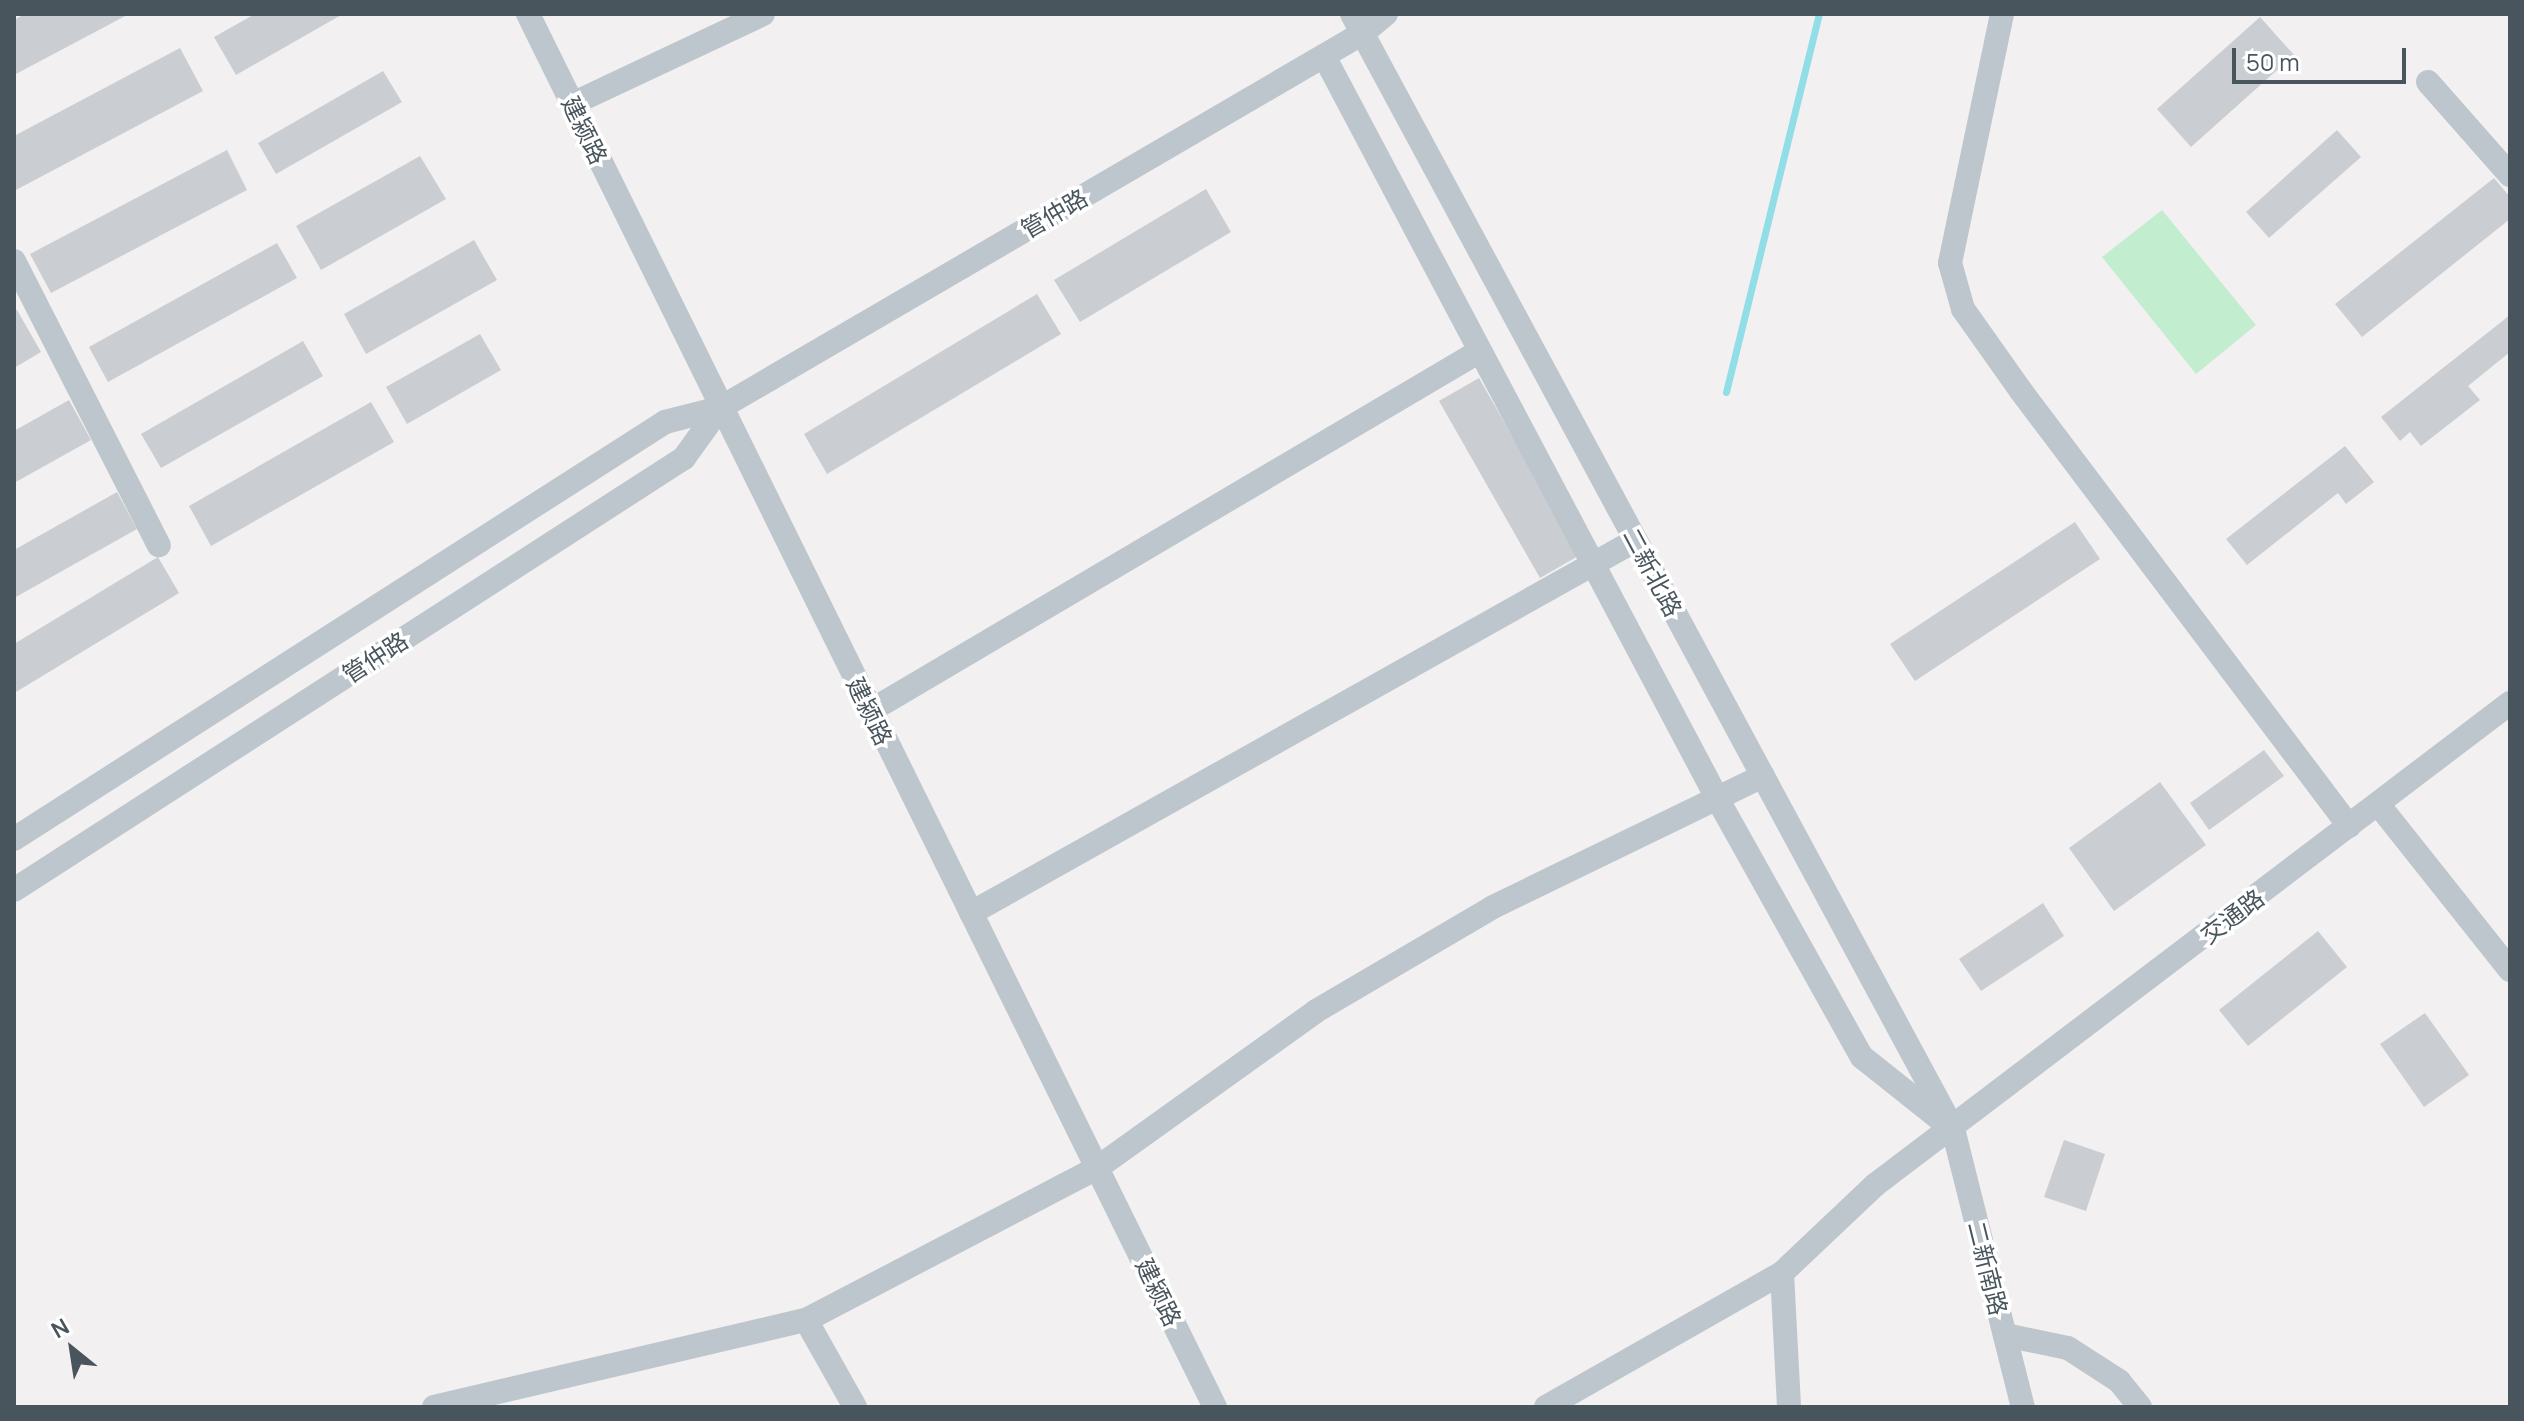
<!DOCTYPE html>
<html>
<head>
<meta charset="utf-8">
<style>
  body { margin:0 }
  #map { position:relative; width:2524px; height:1421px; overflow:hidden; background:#f2f0f0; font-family:Manrope,"Noto Sans SC",sans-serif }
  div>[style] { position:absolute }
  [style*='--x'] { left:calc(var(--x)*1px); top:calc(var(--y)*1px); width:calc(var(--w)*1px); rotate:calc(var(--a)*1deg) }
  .green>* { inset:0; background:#c2edce }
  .stream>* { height:7px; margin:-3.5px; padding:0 3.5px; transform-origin:3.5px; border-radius:3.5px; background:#91dee7 }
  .building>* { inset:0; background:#caced2 }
  .minor>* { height:24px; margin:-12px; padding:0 12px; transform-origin:12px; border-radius:12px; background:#bdc6cc }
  span { translate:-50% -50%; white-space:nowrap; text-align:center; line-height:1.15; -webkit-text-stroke:7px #fff; paint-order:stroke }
  .street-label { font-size:24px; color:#49555d }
  .frame { position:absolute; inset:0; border:16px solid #49555d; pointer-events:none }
  .north { position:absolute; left:32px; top:1309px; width:80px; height:80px; -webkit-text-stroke:6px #fff; paint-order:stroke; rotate:330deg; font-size:22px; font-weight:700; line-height:32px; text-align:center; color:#49555d }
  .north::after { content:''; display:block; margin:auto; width:28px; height:36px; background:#49555d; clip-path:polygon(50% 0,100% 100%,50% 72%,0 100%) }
  .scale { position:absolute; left:2232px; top:48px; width:174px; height:36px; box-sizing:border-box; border:4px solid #49555d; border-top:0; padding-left:10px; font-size:24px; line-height:28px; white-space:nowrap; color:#49555d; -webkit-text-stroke:6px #fff; paint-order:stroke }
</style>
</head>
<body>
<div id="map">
  <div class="green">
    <i style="clip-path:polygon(2162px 210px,2256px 325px,2196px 374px,2102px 257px)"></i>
  </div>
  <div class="stream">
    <i style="--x:1726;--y:392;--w:389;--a:-76.2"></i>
  </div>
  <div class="building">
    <i style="clip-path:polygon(25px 14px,129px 14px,14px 75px,14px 20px)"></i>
    <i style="clip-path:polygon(255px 14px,343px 14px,236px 75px,214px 37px)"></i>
    <i style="clip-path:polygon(2260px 17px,2294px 55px,2191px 147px,2157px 109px)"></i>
    <i style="clip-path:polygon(180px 48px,203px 91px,14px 191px,14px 136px)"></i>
    <i style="clip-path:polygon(383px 71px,402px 102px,276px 174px,258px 143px)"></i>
    <i style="clip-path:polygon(2337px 130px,2361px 157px,2269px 238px,2246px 212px)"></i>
    <i style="clip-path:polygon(227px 150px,247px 190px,51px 293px,30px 254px)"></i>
    <i style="clip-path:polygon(420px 156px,446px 199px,321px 270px,296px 226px)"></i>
    <i style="clip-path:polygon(2494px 178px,2510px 197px,2510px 219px,2362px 337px,2335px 304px)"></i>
    <i style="clip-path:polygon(1206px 189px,1231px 232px,1080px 322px,1054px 280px)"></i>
    <i style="clip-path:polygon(474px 240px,497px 280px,366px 354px,344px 314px)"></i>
    <i style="clip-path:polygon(277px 243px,297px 278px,108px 382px,89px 347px)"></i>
    <i style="clip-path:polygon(1037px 294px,1061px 334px,827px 474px,804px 434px)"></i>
    <i style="clip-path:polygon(17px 310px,41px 352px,14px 368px,14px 311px)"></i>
    <i style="clip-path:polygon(2510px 315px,2510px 352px,2468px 386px,2480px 400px,2421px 446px,2410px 432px,2400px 441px,2381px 417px)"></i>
    <i style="clip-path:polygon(480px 334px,501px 370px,407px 424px,386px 387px)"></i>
    <i style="clip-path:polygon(303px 341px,323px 376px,161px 468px,141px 434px)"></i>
    <i style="clip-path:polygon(1479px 378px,1580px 555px,1540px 578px,1439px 401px)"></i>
    <i style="clip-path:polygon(69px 400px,91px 440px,14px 483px,14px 431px)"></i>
    <i style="clip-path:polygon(371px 402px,394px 442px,211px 546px,189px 506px)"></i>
    <i style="clip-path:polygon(2345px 446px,2374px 482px,2346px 504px,2338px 493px,2247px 565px,2226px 539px)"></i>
    <i style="clip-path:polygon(117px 492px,137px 529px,14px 598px,14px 550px)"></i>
    <i style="clip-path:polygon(2075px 522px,2100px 559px,1915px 681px,1890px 644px)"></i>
    <i style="clip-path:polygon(158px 557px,179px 593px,16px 692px,14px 644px)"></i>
    <i style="clip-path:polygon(2264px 750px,2284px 776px,2209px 830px,2190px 803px)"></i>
    <i style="clip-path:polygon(2160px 782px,2206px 845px,2114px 911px,2069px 848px)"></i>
    <i style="clip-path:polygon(2043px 903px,2064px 936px,1981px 991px,1959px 959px)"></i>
    <i style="clip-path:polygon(2318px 931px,2347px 967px,2248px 1046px,2219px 1010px)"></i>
    <i style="clip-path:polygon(2425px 1013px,2469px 1075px,2424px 1107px,2380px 1044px)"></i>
    <i style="clip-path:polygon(2064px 1140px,2105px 1154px,2086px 1211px,2044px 1197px)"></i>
  </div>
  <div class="minor">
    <i style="--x:528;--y:14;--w:1553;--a:63.75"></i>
    <i style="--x:1352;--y:14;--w:1267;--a:61.67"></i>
    <i style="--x:1953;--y:1129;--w:287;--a:75.9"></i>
    <i style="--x:2002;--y:14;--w:254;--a:101.8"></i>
    <i style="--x:1950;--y:263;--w:48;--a:74.2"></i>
    <i style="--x:1963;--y:309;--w:100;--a:54.7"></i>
    <i style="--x:2021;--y:391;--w:545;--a:52.98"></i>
    <i style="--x:1324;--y:56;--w:840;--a:62.09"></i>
    <i style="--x:1717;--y:798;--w:297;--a:60.8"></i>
    <i style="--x:1862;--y:1057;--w:106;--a:38.5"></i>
    <i style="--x:2428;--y:82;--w:124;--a:48.6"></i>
    <i style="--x:572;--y:104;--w:211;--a:-25.2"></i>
    <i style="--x:14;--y:261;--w:319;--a:63"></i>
    <i style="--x:720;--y:408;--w:744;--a:-30.25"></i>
    <i style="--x:1363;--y:33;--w:30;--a:-40"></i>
    <i style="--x:870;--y:711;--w:708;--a:-30.55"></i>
    <i style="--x:2378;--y:804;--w:212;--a:51.5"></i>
    <i style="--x:14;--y:839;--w:773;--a:-32.64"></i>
    <i style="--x:665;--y:422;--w:57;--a:-14.3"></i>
    <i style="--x:720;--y:408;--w:62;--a:125.8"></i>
    <i style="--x:684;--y:458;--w:797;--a:147.19"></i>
    <i style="--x:971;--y:913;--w:762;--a:-29.29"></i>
    <i style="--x:1782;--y:1273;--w:134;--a:87"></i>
    <i style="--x:806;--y:1320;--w:100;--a:60.6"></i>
    <i style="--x:2005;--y:1335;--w:64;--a:11.7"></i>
    <i style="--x:2068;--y:1348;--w:61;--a:32.9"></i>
    <i style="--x:2119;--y:1381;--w:33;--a:51"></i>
    <i style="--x:434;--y:1407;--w:382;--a:-13.2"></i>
    <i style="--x:806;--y:1320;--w:328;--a:-27.6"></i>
    <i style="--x:1097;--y:1168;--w:269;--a:-35.6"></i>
    <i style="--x:1316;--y:1011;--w:205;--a:-30.4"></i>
    <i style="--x:1493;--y:907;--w:300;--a:-25.9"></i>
    <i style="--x:1546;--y:1407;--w:271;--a:-29.6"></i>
    <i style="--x:1782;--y:1273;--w:128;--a:-43.4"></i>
    <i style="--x:1875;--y:1185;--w:797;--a:-37.2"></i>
  </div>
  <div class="street-label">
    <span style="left:585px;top:130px;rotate:64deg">建颍路</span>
    <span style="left:1054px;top:213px;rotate:-30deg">管仲路</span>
    <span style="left:1653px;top:572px;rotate:62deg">二新北路</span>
    <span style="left:375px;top:657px;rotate:-33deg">管仲路</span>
    <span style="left:870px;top:711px;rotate:64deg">建颍路</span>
    <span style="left:2232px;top:916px;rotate:-37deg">交通路</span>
    <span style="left:1988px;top:1268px;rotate:76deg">二新南路</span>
    <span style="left:1159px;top:1292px;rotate:64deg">建颍路</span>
  </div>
  <div class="frame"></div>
  <div class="north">N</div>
  <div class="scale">50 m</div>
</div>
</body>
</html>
